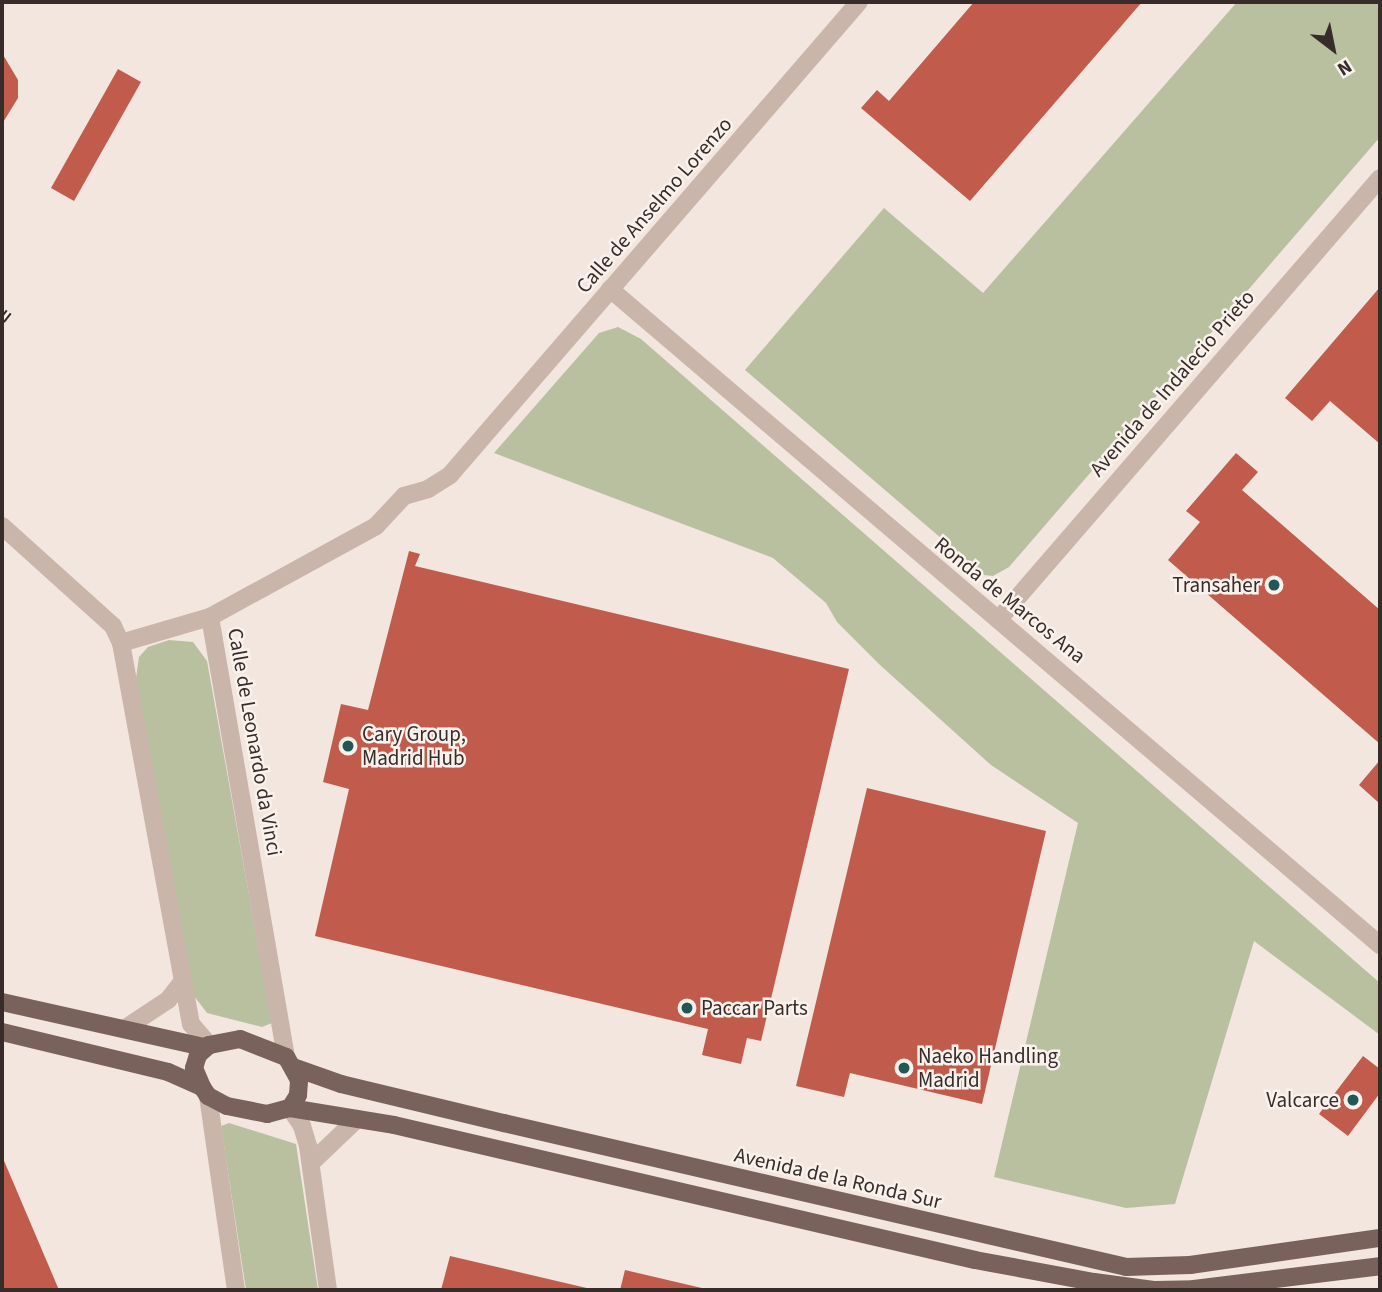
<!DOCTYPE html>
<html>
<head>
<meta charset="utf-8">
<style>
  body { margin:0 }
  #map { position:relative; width:1382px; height:1292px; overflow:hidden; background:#f2e6de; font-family:"Source Sans 3",sans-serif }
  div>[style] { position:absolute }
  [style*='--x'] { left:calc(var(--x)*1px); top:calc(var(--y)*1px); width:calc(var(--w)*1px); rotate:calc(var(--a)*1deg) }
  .green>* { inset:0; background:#b9c09f }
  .building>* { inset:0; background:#c15c4d }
  .minor>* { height:18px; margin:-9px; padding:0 9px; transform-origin:9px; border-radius:9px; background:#cab5ab }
  .major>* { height:18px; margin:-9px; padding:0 9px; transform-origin:9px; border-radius:9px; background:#79625b }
  .rail>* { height:7px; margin-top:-3.5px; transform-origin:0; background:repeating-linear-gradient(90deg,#f9f1eb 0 13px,#372c2a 0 26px); box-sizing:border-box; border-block:2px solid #372c2a }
  .dots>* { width:19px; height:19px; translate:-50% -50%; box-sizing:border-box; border:4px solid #f9f1eb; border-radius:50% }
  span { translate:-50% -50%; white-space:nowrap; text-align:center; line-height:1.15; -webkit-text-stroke:5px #f9f1eb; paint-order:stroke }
  .street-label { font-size:21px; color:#372c2a }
  .poi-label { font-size:21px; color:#372c2a }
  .right { translate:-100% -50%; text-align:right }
  .left { translate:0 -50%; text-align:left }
  .frame { position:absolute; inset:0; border:4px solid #372c2a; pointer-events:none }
  .north { position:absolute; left:1298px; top:14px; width:70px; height:70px; -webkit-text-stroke:5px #f9f1eb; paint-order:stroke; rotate:148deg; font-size:19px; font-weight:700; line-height:28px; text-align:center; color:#372c2a }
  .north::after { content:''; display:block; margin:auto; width:24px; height:32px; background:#372c2a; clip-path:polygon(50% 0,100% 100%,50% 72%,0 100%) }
</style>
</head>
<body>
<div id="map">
  <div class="green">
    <i style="clip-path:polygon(1237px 2px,1380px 2px,1380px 137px,1009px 567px,993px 576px,984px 575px,745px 370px,884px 208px,983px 293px)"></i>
    <i style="clip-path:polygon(618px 327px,641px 339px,1380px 983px,1380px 1035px,1254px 941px,1175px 1204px,1126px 1208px,994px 1177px,1078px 823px,991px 765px,880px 665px,837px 622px,826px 603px,773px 558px,494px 453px,599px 333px)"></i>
    <i style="clip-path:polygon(169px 640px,193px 642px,207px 661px,272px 1023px,262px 1027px,207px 1013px,194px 996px,136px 678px,139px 657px,148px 647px)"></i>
    <i style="clip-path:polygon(229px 1123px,296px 1144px,318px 1290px,246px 1290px,221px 1126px)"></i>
  </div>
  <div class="building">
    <i style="clip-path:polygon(974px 2px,1142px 2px,970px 201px,861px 108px,877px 90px,889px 101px)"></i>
    <i style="clip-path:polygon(2px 53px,18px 80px,18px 98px,2px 124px)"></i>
    <i style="clip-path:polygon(118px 69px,141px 82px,74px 201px,51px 188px)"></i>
    <i style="clip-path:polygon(1380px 287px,1380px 444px,1330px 401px,1312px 421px,1285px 398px)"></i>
    <i style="clip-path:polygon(1236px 453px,1258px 472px,1242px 490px,1380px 610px,1380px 744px,1168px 560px,1200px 522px,1186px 511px)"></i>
    <i style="clip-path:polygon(409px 551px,420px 554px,415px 566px,849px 669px,761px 1041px,747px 1038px,741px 1064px,702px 1055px,708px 1029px,315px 936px,349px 789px,323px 782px,341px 704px,368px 710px)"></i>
    <i style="clip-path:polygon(1380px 760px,1380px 804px,1359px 785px)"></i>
    <i style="clip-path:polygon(867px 788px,1046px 831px,982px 1104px,850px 1073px,844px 1097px,796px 1086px)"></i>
    <i style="clip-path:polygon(1363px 1056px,1380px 1069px,1380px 1093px,1348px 1136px,1319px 1114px)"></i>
    <i style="clip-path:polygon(2px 1156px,59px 1290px,2px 1290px)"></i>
    <i style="clip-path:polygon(450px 1256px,591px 1289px,590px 1290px,441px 1290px)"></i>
    <i style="clip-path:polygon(625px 1270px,706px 1289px,706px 1290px,620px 1290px)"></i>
  </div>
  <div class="minor">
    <i style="--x:610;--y:289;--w:1012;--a:40.43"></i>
    <i style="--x:2;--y:526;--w:149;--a:42"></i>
    <i style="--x:113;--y:626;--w:19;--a:65"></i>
    <i style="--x:121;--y:643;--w:387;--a:79.6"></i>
    <i style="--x:191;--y:1024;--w:28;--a:49"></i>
    <i style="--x:210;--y:617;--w:189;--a:-28.7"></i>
    <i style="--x:376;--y:526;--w:41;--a:-47"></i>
    <i style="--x:404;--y:496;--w:25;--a:-16"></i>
    <i style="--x:428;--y:489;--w:26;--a:-32"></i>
    <i style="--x:450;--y:475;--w:625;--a:-49.15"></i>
    <i style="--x:999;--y:619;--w:583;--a:-49.17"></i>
    <i style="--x:121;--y:643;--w:93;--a:-16.3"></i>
    <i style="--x:210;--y:617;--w:447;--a:80.2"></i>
    <i style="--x:124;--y:1029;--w:53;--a:-33.4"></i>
    <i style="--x:168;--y:1000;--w:23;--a:-52"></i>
    <i style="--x:208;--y:1096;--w:196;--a:81.8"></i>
    <i style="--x:290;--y:1108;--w:22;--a:56"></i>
    <i style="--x:302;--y:1126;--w:21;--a:73"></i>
    <i style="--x:308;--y:1146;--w:145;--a:82.1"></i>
    <i style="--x:311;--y:1163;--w:64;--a:-43.7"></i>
  </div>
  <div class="major">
    <i style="--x:2;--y:1002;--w:207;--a:12.6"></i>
    <i style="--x:2;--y:1032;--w:171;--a:13.5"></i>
    <i style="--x:168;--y:1072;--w:37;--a:24"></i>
    <i style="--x:293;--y:1067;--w:51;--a:19.5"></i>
    <i style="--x:341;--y:1084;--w:168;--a:13.5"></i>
    <i style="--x:504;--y:1123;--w:638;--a:13.03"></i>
    <i style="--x:1126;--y:1267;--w:64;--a:-1.8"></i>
    <i style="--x:1190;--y:1265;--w:192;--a:-8.1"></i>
    <i style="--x:290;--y:1108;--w:15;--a:-58"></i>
    <i style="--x:298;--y:1095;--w:15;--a:-86"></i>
    <i style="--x:299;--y:1080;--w:26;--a:-119"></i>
    <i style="--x:286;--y:1057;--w:49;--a:-158.6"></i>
    <i style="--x:240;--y:1039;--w:32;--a:169"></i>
    <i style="--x:209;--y:1045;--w:15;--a:138"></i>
    <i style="--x:198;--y:1055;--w:14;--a:107"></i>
    <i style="--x:194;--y:1068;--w:21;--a:67"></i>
    <i style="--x:202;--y:1087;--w:11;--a:56"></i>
    <i style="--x:208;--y:1096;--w:21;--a:28"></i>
    <i style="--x:227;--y:1106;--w:41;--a:11.3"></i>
    <i style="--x:267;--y:1114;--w:24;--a:-15"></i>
    <i style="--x:290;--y:1108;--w:105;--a:9.3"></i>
    <i style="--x:394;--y:1125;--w:596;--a:13.08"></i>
    <i style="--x:975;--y:1260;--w:121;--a:10.5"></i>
    <i style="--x:1094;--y:1282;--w:62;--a:7.5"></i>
    <i style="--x:1155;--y:1290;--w:39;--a:-1"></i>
    <i style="--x:1194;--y:1289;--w:187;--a:-7"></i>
  </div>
  <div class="rail">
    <i style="--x:2;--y:320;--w:11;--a:-52"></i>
  </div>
  <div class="dots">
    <i style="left:1274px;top:585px;background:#215755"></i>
    <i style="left:348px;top:746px;background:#215755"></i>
    <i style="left:687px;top:1008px;background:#215755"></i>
    <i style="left:904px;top:1068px;background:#215755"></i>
    <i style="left:1353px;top:1100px;background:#215755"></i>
  </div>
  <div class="street-label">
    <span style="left:654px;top:205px;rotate:-49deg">Calle de Anselmo Lorenzo</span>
    <span style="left:1172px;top:383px;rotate:-49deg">Avenida de Indalecio Prieto</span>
    <span style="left:1010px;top:600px;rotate:39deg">Ronda de Marcos Ana</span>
    <span style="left:255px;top:742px;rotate:80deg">Calle de Leonardo da Vinci</span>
    <span style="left:838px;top:1178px;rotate:13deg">Avenida de la Ronda Sur</span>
  </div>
  <div class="poi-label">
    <span class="right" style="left:1260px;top:585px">Transaher</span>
    <span class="left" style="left:362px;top:746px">Cary Group,<br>Madrid Hub</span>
    <span class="left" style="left:701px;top:1008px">Paccar Parts</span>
    <span class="left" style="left:918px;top:1068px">Naeko Handling<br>Madrid</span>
    <span class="right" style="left:1339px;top:1100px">Valcarce</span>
  </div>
  <div class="frame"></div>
  <div class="north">N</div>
</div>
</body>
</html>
